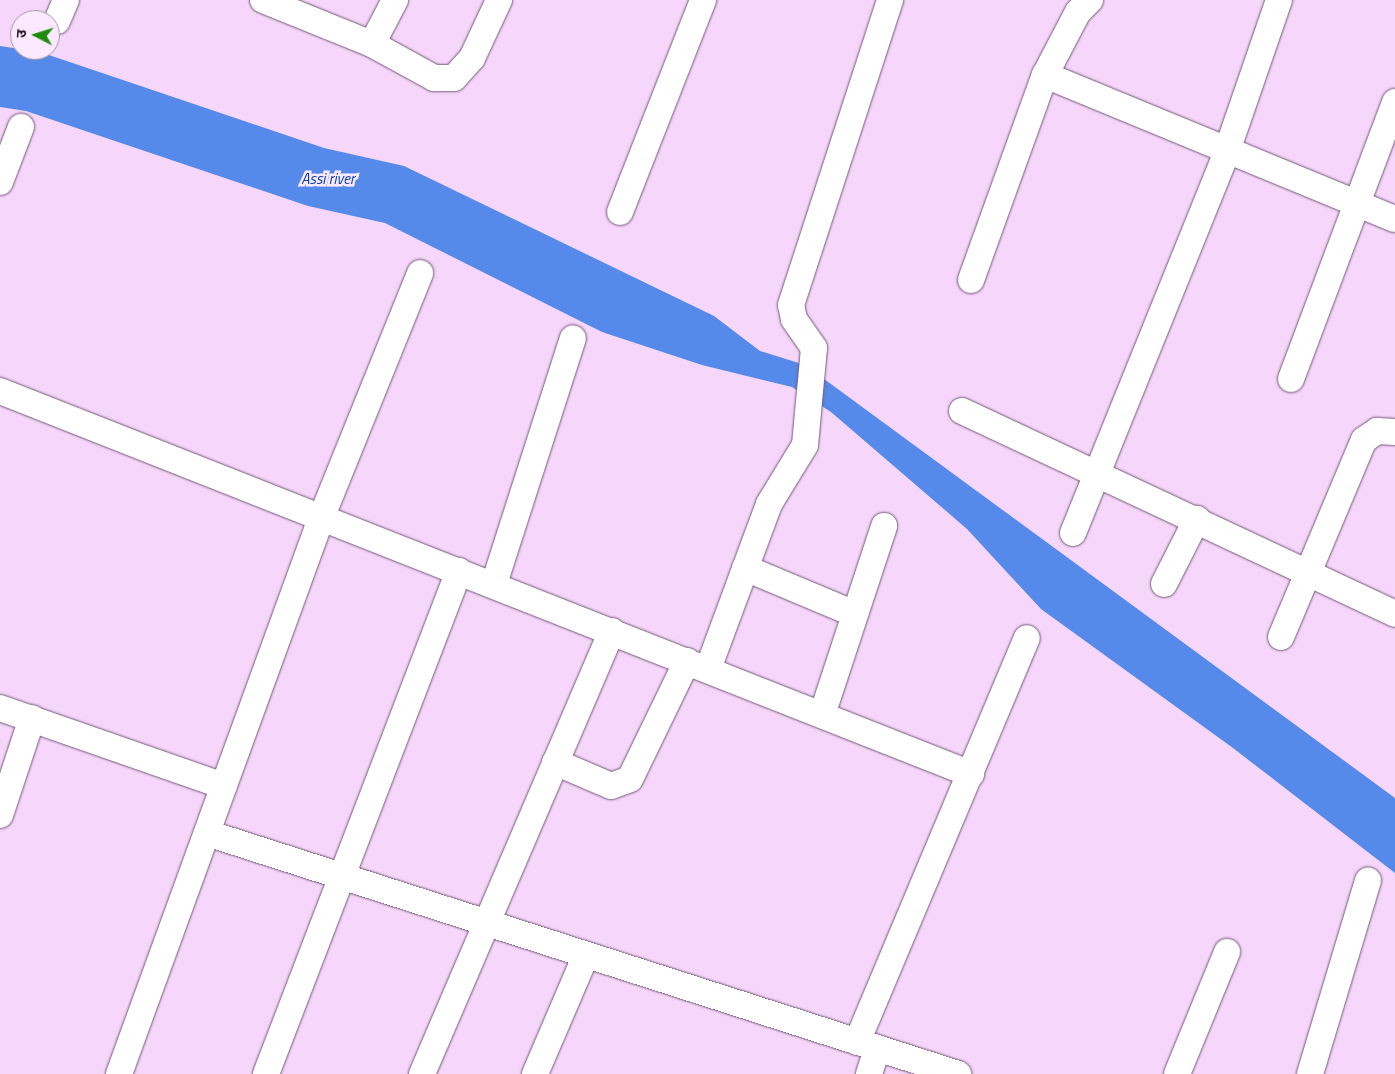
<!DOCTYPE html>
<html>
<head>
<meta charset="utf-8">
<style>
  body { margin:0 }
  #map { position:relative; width:1395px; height:1074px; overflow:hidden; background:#f6d7fb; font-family:"Titillium Web","Noto Sans Devanagari",sans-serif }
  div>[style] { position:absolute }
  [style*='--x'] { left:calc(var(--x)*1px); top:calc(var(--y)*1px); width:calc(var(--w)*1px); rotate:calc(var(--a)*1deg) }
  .water>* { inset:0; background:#5589ea }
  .roads { filter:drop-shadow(0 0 1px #735878) drop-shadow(0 0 1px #735878) }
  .street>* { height:26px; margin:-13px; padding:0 13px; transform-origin:13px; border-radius:13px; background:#fff }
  span { translate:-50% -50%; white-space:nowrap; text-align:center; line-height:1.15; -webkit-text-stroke:5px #fce9ff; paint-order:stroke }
  .water-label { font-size:15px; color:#0543b2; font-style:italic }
  .north { position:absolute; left:10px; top:10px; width:50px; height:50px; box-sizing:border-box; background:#fce9ff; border:1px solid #a293a5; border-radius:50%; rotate:275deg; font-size:14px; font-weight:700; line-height:20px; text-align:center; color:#1c111e }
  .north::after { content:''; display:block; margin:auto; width:18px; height:22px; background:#1e8c0d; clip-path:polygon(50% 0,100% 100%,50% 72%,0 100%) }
</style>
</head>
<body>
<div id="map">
  <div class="water">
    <i style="clip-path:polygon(0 46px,40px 52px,324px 148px,404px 166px,714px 316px,760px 351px,805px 365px,1395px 798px,1395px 873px,1233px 748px,1041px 609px,967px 529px,831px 412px,792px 387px,702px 365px,602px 332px,385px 223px,308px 206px,26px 111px,0 107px)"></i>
  </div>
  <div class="roads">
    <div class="street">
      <i style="--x:263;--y:0;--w:118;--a:22"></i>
      <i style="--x:372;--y:44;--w:71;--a:28.7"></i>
      <i style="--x:434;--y:78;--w:20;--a:0"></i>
      <i style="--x:454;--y:78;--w:27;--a:-48"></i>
      <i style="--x:472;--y:58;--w:64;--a:-65"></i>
      <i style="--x:57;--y:21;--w:23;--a:-67"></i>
      <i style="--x:372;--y:44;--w:50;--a:-62.4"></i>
      <i style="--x:1045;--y:75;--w:378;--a:22.4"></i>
      <i style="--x:0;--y:182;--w:59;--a:-69.1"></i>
      <i style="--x:620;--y:212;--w:228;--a:-68.6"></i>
      <i style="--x:971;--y:280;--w:218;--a:-70.2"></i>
      <i style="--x:1045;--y:75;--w:71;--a:-62.4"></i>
      <i style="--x:1078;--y:12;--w:17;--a:-45"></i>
      <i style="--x:1291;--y:379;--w:296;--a:-69.4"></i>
      <i style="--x:0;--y:391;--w:1044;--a:21.53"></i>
      <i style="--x:962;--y:411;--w:478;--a:25.1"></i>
      <i style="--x:1073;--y:533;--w:412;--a:-68"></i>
      <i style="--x:1227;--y:151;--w:160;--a:-71"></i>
      <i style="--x:745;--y:568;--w:119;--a:22.7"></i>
      <i style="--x:494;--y:584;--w:258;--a:-72.2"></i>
      <i style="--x:1164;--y:584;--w:73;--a:-63.1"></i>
      <i style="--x:1281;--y:637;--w:214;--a:-67.2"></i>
      <i style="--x:1364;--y:440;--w:16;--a:-35"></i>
      <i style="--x:1377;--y:431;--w:18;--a:3"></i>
      <i style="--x:708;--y:669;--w:176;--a:-69.7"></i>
      <i style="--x:769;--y:504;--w:69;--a:-58.6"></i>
      <i style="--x:805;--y:445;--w:97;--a:-84.7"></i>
      <i style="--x:814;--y:348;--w:35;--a:-125"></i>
      <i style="--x:794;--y:319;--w:14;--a:-102"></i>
      <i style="--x:791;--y:305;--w:321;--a:-72"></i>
      <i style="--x:0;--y:708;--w:237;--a:19.2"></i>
      <i style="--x:822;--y:715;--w:199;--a:-71.8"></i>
      <i style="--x:555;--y:762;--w:61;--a:23.2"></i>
      <i style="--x:611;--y:786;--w:20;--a:-20"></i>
      <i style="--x:630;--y:779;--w:131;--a:-64.2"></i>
      <i style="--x:0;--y:815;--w:102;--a:-71.7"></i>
      <i style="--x:207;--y:833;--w:789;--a:17.79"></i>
      <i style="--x:857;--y:1042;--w:438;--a:-67.2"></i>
      <i style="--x:119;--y:1074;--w:594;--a:-70.01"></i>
      <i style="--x:322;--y:516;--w:262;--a:-68"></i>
      <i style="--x:266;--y:1074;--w:539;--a:-69.01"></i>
      <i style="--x:422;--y:1074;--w:482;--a:-66.8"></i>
      <i style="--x:535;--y:1074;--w:129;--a:-66.8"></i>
      <i style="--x:869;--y:1074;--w:26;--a:-72"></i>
      <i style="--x:1177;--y:1074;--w:132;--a:-67.7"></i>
      <i style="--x:1310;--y:1074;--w:202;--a:-73.3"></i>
    </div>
  </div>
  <div class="water-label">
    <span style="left:328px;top:179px">Assi river</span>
  </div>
  <div class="north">उ</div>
</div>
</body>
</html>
